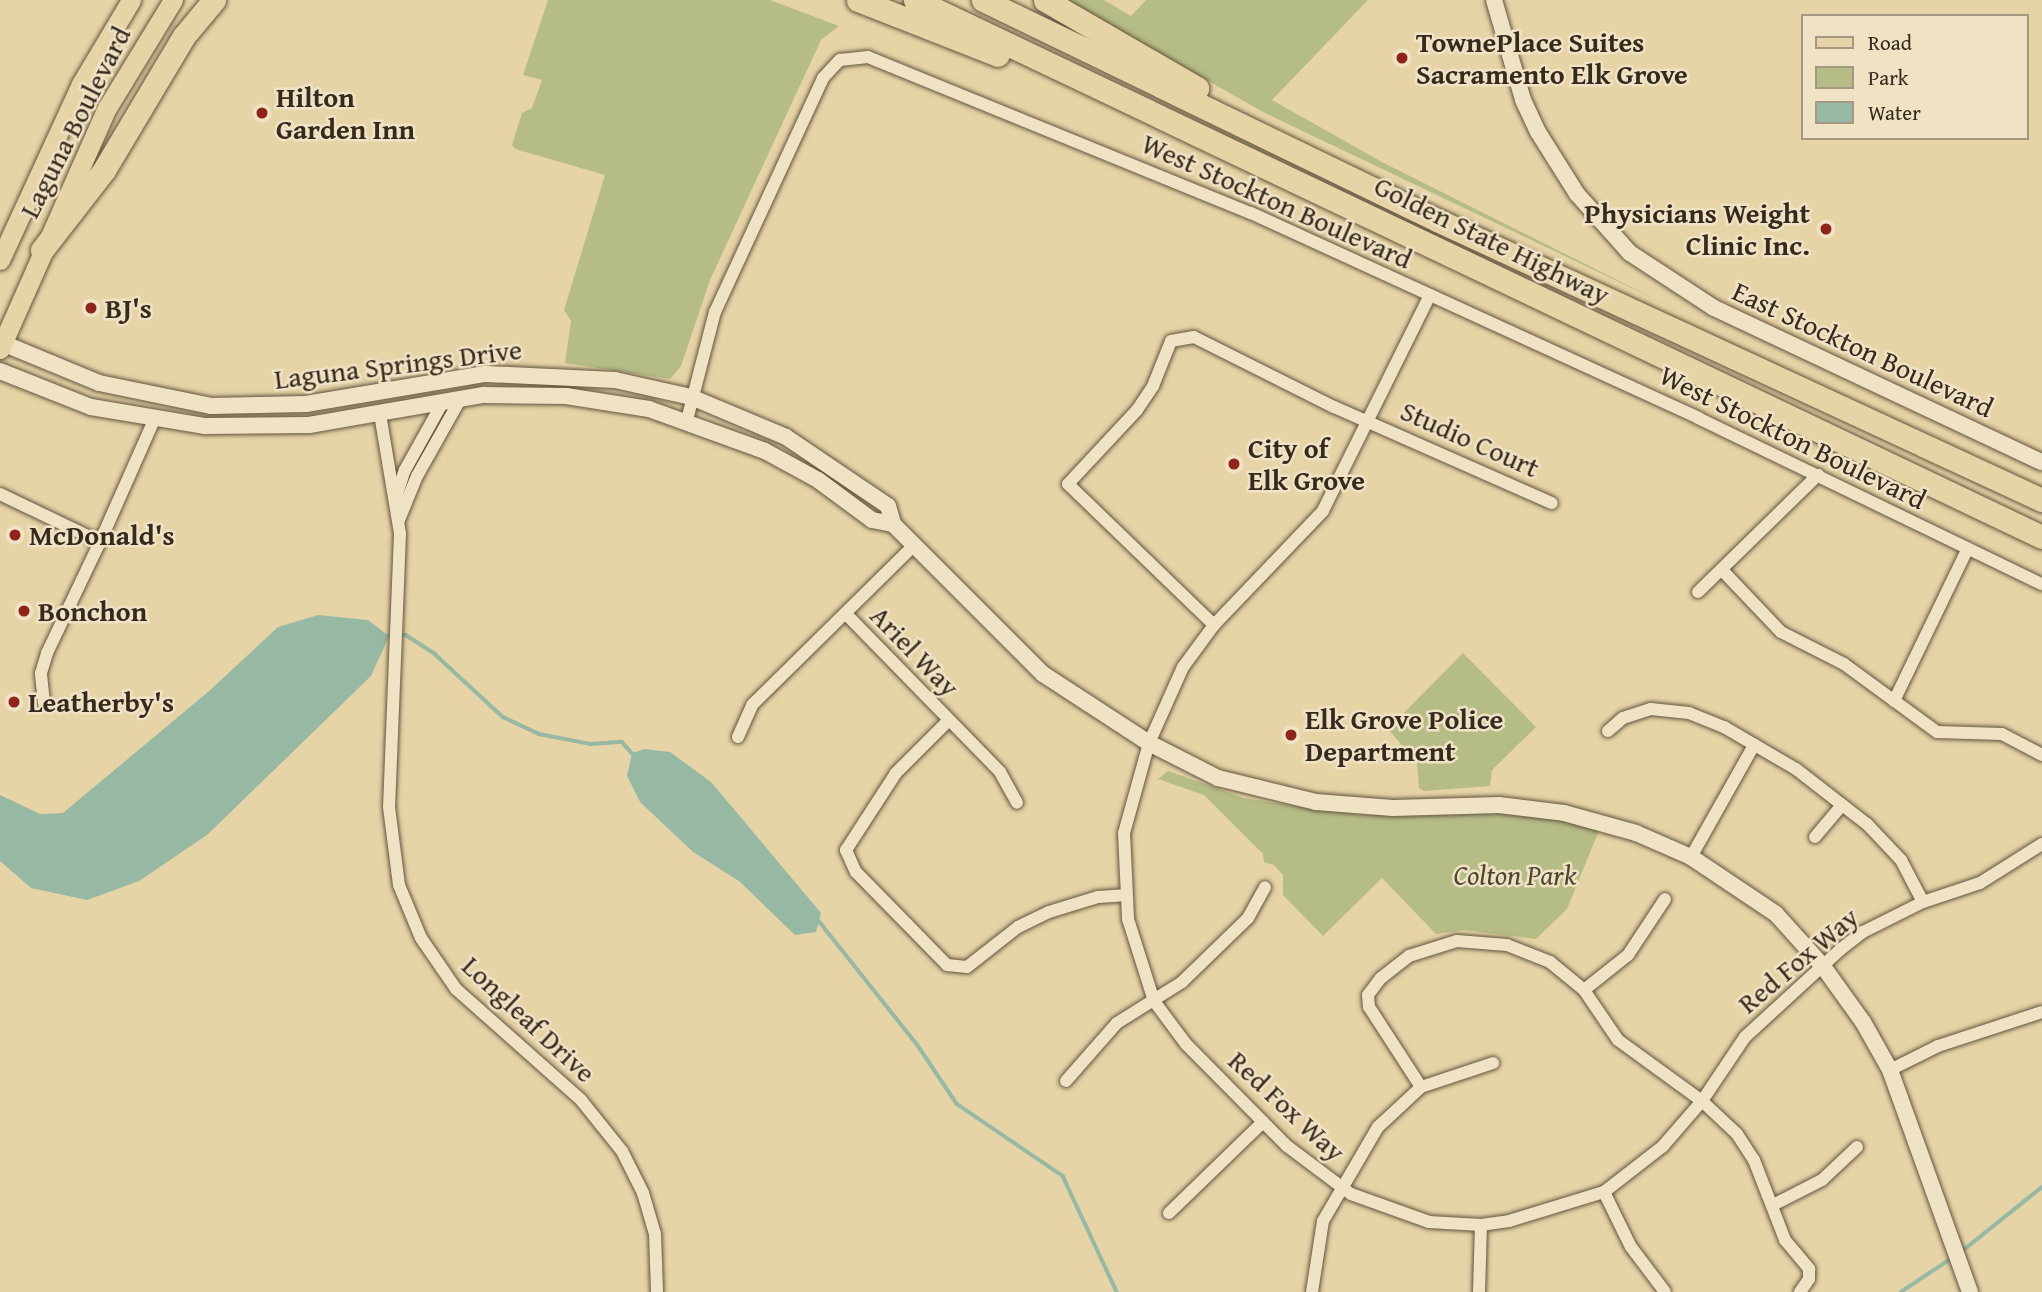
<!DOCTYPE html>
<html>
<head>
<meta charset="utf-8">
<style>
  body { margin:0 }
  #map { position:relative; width:2042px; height:1292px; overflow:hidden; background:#e6d3a6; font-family:"Gentium Book Plus",serif }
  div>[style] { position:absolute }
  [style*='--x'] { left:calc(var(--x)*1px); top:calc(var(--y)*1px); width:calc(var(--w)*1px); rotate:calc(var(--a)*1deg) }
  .green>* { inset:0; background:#b6bc86 }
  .water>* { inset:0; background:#97b8a3 }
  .stream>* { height:3.5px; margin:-1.75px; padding:0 1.75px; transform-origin:1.75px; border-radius:1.75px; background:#97b8a3 }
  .roads { filter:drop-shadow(0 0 2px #62543f) drop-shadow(0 0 2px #62543f) }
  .minor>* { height:12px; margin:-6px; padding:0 6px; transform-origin:6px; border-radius:6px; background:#efe2c5 }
  .tertiary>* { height:16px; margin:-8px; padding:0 8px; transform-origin:8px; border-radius:8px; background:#efe2c5 }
  .primary>* { height:19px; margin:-9.5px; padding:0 9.5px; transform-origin:9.5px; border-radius:9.5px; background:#e6d3a6 }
  .motorway>* { height:23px; margin:-11.5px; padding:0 11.5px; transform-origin:11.5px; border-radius:11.5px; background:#e6d3a6 }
  .dots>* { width:19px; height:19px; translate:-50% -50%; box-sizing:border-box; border:4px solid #efe2c5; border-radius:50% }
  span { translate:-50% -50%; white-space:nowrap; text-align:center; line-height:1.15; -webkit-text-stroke:5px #efe2c5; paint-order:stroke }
  .poi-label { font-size:28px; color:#36291d; font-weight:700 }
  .left { translate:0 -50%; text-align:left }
  .right { translate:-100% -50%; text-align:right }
  .street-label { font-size:28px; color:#36291d }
  .park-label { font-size:28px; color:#504632; font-style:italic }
  .legend { position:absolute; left:1801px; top:14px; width:228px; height:126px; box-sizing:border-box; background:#efe2c5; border:2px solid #a59882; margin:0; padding:9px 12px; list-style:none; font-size:21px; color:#36291d }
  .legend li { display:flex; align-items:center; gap:14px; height:35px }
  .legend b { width:35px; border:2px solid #a59882 }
</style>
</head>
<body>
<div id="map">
  <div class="green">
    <i style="clip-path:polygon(548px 0,770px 0,839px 26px,821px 40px,710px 280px,681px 366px,670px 379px,565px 363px,571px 321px,564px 310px,605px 175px,515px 149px,512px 145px,522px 113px,532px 108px,542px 80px,523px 75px)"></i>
    <i style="clip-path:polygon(1065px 0,1104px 0,1131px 16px,1146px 0,1368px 0,1272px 100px,1382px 162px,1661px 302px,1265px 113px)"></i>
    <i style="clip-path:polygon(1463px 653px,1536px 727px,1492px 770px,1490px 786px,1424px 791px,1419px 788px,1417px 763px,1388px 729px)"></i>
    <i style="clip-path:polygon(1168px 771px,1244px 798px,1306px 808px,1363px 815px,1507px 814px,1556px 817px,1600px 828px,1567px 909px,1536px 939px,1464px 930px,1436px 934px,1382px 878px,1323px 936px,1283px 895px,1283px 875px,1274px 865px,1264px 862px,1263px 854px,1204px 795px,1158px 779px)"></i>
  </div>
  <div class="water">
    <i style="clip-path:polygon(318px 615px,368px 620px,389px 636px,371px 676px,207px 835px,139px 881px,87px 900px,31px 888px,0 861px,0 795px,40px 814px,63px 813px,208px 692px,278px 627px)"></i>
    <i style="clip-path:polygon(645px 749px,670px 752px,711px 782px,821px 913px,816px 932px,795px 935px,739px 881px,693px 852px,640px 802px,627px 776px,632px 753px)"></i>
  </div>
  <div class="stream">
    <i style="--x:389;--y:636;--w:17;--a:-3"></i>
    <i style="--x:406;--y:635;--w:35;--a:33"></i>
    <i style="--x:435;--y:654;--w:93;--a:42.8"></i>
    <i style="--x:503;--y:717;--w:40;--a:25"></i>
    <i style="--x:539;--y:734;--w:53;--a:10.9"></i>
    <i style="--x:591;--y:744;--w:31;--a:-4"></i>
    <i style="--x:622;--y:742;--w:15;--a:48"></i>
    <i style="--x:819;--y:921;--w:157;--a:51.5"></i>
    <i style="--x:917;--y:1044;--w:72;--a:56.3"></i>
    <i style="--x:957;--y:1104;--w:128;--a:34.2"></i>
    <i style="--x:1063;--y:1176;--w:128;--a:65"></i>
    <i style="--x:1961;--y:1252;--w:104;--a:-38.7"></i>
    <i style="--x:1901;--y:1292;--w:61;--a:-33.7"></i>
  </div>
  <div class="roads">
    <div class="minor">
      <i style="--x:1430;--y:295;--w:241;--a:116.4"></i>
      <i style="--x:1323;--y:511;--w:158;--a:133.7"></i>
      <i style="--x:1214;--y:625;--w:52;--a:126.4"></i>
      <i style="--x:1183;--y:667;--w:83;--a:114.1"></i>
      <i style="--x:1149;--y:743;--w:93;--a:105.5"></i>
      <i style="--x:1124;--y:833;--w:86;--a:87.3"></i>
      <i style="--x:1128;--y:919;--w:86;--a:72.4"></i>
      <i style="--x:1154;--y:1001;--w:54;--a:53.3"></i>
      <i style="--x:1186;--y:1044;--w:144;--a:45.3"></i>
      <i style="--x:1287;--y:1146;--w:80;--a:36.9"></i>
      <i style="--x:1351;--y:1194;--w:83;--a:19.7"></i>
      <i style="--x:1429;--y:1222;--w:52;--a:3.3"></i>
      <i style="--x:1481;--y:1225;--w:28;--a:-8"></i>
      <i style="--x:1509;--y:1221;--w:99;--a:-17"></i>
      <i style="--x:1604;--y:1192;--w:75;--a:-37.9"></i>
      <i style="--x:1663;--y:1146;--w:60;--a:-49.1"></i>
      <i style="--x:1702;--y:1101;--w:77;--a:-56.1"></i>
      <i style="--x:1745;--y:1037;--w:130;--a:-42.5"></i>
      <i style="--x:1841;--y:949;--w:28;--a:-38"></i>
      <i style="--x:1863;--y:932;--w:67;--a:-26.6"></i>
      <i style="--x:1923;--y:902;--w:60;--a:-18.4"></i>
      <i style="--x:1980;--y:883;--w:73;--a:-32.2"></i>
      <i style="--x:380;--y:414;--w:122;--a:80.5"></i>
      <i style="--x:400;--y:534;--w:273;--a:92.3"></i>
      <i style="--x:389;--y:807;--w:79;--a:82.7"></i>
      <i style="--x:399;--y:885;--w:57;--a:67.5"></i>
      <i style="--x:421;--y:938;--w:62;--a:55.5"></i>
      <i style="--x:456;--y:989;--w:167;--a:41.6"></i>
      <i style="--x:581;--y:1100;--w:65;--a:51.2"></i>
      <i style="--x:622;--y:1151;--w:47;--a:63.4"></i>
      <i style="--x:643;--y:1193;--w:43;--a:73.7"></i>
      <i style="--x:655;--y:1234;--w:58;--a:88"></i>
      <i style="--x:687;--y:420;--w:112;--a:-75.5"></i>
      <i style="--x:715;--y:312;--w:258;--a:-65.2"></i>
      <i style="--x:823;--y:78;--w:25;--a:-47"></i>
      <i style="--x:840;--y:60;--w:28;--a:-6"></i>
      <i style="--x:868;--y:57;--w:414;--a:22.2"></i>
      <i style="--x:1251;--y:213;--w:492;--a:24.6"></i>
      <i style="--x:1698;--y:418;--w:382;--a:25.8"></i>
      <i style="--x:0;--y:494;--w:111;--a:25.6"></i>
      <i style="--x:100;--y:542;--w:133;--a:-66.1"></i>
      <i style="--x:396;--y:497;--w:28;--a:-72"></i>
      <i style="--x:405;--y:470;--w:80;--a:-60.9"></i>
      <i style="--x:399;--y:520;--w:48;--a:-67.8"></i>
      <i style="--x:417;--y:476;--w:90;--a:-60.6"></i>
      <i style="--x:1722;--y:570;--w:86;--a:46.4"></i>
      <i style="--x:1781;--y:632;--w:71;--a:26.9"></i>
      <i style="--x:1844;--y:664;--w:115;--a:36.2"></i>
      <i style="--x:1937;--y:732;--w:65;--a:1.8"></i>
      <i style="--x:2002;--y:734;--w:45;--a:27.7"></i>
      <i style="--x:1698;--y:592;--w:168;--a:-44.3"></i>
      <i style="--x:846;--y:614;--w:221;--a:45.7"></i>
      <i style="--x:1000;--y:772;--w:35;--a:61"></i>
      <i style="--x:1214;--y:625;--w:203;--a:-136"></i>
      <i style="--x:1068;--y:484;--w:101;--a:-47"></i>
      <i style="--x:1137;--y:410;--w:29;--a:-56"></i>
      <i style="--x:1153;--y:386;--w:48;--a:-68.2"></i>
      <i style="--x:1171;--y:341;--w:23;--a:-10"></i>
      <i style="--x:1194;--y:337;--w:157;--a:26.6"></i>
      <i style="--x:1334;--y:407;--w:238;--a:23.8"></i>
      <i style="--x:1894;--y:701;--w:168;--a:-64.2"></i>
      <i style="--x:44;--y:703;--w:30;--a:-96"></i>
      <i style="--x:41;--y:673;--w:21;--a:-73"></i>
      <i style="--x:47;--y:653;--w:123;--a:-64.5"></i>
      <i style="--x:948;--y:721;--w:74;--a:135"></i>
      <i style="--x:896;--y:773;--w:92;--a:123"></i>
      <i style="--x:846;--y:850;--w:24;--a:66"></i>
      <i style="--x:856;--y:872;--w:130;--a:45.6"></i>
      <i style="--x:947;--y:965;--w:20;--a:6"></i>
      <i style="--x:967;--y:967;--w:65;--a:-38.1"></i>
      <i style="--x:1018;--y:927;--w:34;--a:-26"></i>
      <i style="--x:1049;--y:912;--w:51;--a:-17"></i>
      <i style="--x:1098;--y:897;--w:26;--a:-4"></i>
      <i style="--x:1608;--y:731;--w:20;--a:-41"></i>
      <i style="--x:1623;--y:718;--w:29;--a:-18"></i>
      <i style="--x:1651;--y:709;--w:38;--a:6"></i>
      <i style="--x:1689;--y:713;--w:38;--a:22"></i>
      <i style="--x:1724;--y:727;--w:83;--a:30.3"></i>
      <i style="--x:1796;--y:769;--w:90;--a:37.8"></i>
      <i style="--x:1867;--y:824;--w:50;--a:46.6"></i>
      <i style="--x:1901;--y:860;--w:47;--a:62.4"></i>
      <i style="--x:738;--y:737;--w:35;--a:-66"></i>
      <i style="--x:752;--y:705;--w:229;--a:-44.6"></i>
      <i style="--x:1815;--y:837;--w:42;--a:-49.8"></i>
      <i style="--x:1691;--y:857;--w:129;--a:-60.6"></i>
      <i style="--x:1584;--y:990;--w:56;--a:-38.5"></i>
      <i style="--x:1628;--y:955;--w:67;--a:-56.5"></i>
      <i style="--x:1890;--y:1070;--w:54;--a:-26.6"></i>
      <i style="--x:1938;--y:1046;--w:109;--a:-18.1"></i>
      <i style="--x:1066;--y:1081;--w:77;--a:-48.7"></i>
      <i style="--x:1117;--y:1023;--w:77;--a:-32.2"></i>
      <i style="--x:1182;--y:982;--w:92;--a:-44.1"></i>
      <i style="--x:1248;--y:918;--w:35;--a:-61"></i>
      <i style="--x:1421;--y:1087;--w:95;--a:-123"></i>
      <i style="--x:1369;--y:1007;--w:12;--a:-95"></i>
      <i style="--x:1368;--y:995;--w:21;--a:-53"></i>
      <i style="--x:1381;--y:978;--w:36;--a:-38"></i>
      <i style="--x:1409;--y:956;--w:50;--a:-17.4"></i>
      <i style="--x:1457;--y:941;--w:50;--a:4.6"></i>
      <i style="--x:1507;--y:945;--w:46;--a:21.6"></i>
      <i style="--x:1550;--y:962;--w:44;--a:39.5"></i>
      <i style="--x:1584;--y:990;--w:60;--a:55.8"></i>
      <i style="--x:1618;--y:1040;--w:104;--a:36"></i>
      <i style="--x:1702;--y:1101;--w:48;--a:43.3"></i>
      <i style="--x:1737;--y:1134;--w:31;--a:57"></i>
      <i style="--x:1754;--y:1160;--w:86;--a:68.8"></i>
      <i style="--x:1785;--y:1240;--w:38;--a:50"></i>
      <i style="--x:1809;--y:1269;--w:10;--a:90"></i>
      <i style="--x:1809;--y:1279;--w:16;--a:125"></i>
      <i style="--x:1604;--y:1192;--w:61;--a:63.9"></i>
      <i style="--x:1631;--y:1247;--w:56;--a:52.9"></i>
      <i style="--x:1775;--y:1204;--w:53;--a:-27.1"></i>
      <i style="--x:1822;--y:1180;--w:48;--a:-43.3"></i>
      <i style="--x:1169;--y:1213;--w:131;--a:-44.1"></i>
      <i style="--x:1312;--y:1292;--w:72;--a:-81.2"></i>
      <i style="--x:1323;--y:1221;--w:109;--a:-59.7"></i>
      <i style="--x:1378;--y:1127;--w:59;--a:-42.9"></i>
      <i style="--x:1421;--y:1087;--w:76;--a:-18.4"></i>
      <i style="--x:1479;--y:1292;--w:67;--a:-88.3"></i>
    </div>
    <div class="tertiary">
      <i style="--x:1494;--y:0;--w:104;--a:73.8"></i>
      <i style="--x:1523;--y:100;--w:35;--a:65"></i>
      <i style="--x:1538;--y:132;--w:73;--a:57.8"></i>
      <i style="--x:1577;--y:194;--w:79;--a:48.1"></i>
      <i style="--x:1630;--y:253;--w:100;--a:33.2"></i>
      <i style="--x:1714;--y:308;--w:362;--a:25.2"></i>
      <i style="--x:0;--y:342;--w:107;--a:22.5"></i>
      <i style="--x:99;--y:383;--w:114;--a:11.6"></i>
      <i style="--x:211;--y:406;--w:95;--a:-1.2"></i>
      <i style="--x:306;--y:404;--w:182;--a:-9.5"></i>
      <i style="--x:486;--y:374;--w:129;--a:2.7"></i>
      <i style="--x:615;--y:380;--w:78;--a:12.6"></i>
      <i style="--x:691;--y:397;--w:103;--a:22.8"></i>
      <i style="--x:786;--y:437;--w:123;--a:34.1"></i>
      <i style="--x:888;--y:506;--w:19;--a:74"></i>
      <i style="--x:0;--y:371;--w:98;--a:21.6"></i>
      <i style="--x:91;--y:407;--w:116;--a:9.5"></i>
      <i style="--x:205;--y:426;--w:104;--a:-0.6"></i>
      <i style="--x:309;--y:425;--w:177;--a:-9.8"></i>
      <i style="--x:483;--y:395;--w:83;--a:0.7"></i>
      <i style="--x:566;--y:396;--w:84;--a:8.9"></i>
      <i style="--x:649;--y:409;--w:123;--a:19.9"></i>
      <i style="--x:765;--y:451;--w:60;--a:28.7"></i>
      <i style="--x:818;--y:480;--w:67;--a:36.5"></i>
      <i style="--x:872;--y:520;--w:21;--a:11"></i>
      <i style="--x:893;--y:524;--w:212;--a:45"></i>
      <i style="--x:1043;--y:674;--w:126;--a:33.1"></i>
      <i style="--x:1149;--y:743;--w:77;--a:26.9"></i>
      <i style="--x:1218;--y:778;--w:101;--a:13.8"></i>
      <i style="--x:1316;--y:802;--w:77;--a:4.5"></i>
      <i style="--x:1393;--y:808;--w:106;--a:-1.6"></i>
      <i style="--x:1499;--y:805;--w:65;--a:7"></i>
      <i style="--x:1564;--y:813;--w:75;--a:15.5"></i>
      <i style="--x:1636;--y:833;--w:60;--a:23.6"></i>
      <i style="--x:1691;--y:857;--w:102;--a:33.8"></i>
      <i style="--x:1776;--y:914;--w:69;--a:48"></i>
      <i style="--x:1822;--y:965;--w:70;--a:54.3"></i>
      <i style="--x:1863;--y:1022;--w:55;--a:60.6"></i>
      <i style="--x:1890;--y:1070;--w:236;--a:70.2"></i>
    </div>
    <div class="primary">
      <i style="--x:0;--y:260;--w:194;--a:-65.3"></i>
      <i style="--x:81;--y:84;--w:98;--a:-59.2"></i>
      <i style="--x:0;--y:349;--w:264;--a:-66.1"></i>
      <i style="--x:107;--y:108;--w:127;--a:-58.6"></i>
    </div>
    <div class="motorway">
      <i style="--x:858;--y:0;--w:150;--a:21.4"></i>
      <i style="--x:915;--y:0;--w:1248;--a:25.48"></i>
      <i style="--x:983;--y:0;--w:504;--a:25.85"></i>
      <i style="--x:1437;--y:220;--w:667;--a:24.84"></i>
      <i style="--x:1045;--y:0;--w:176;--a:30.1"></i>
      <i style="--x:42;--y:250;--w:101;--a:-52.2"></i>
      <i style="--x:104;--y:170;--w:156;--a:-59.2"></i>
      <i style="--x:184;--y:36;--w:47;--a:-50.2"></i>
    </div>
  </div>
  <div class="dots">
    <i style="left:1402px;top:58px;background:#8f2418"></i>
    <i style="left:262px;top:113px;background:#8f2418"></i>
    <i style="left:1826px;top:229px;background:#8f2418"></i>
    <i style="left:91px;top:308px;background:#8f2418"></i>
    <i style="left:1234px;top:464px;background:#8f2418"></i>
    <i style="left:15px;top:535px;background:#8f2418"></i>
    <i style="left:24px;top:611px;background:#8f2418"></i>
    <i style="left:14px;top:702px;background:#8f2418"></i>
    <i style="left:1291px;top:735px;background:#8f2418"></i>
  </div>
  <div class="poi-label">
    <span class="left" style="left:1416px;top:58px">TownePlace Suites<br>Sacramento Elk Grove</span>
    <span class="left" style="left:276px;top:113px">Hilton<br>Garden Inn</span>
    <span class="right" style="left:1810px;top:229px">Physicians Weight<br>Clinic Inc.</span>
    <span class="left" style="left:105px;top:308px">BJ's</span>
    <span class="left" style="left:1248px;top:464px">City of<br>Elk Grove</span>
    <span class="left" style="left:29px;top:535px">McDonald's</span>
    <span class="left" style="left:38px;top:611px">Bonchon</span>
    <span class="left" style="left:28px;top:702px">Leatherby's</span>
    <span class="left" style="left:1305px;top:735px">Elk Grove Police<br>Department</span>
  </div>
  <div class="street-label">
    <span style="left:75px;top:122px;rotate:-63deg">Laguna Boulevard</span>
    <span style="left:1277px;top:201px;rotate:24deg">West Stockton Boulevard</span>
    <span style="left:1492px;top:240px;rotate:26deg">Golden State Highway</span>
    <span style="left:1863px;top:349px;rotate:25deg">East Stockton Boulevard</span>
    <span style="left:398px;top:364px;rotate:-7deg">Laguna Springs Drive</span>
    <span style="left:1793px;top:437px;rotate:26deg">West Stockton Boulevard</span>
    <span style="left:1470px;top:439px;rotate:24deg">Studio Court</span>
    <span style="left:915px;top:651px;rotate:46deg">Ariel Way</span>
    <span style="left:1798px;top:960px;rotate:-40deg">Red Fox Way</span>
    <span style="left:529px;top:1019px;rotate:43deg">Longleaf Drive</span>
    <span style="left:1287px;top:1106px;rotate:43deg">Red Fox Way</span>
  </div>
  <div class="park-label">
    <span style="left:1515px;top:875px">Colton Park</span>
  </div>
  <ul class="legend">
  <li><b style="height:9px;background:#e6d3a6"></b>Road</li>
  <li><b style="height:19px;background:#b6bc86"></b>Park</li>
  <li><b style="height:19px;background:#97b8a3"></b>Water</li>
  </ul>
</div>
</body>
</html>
